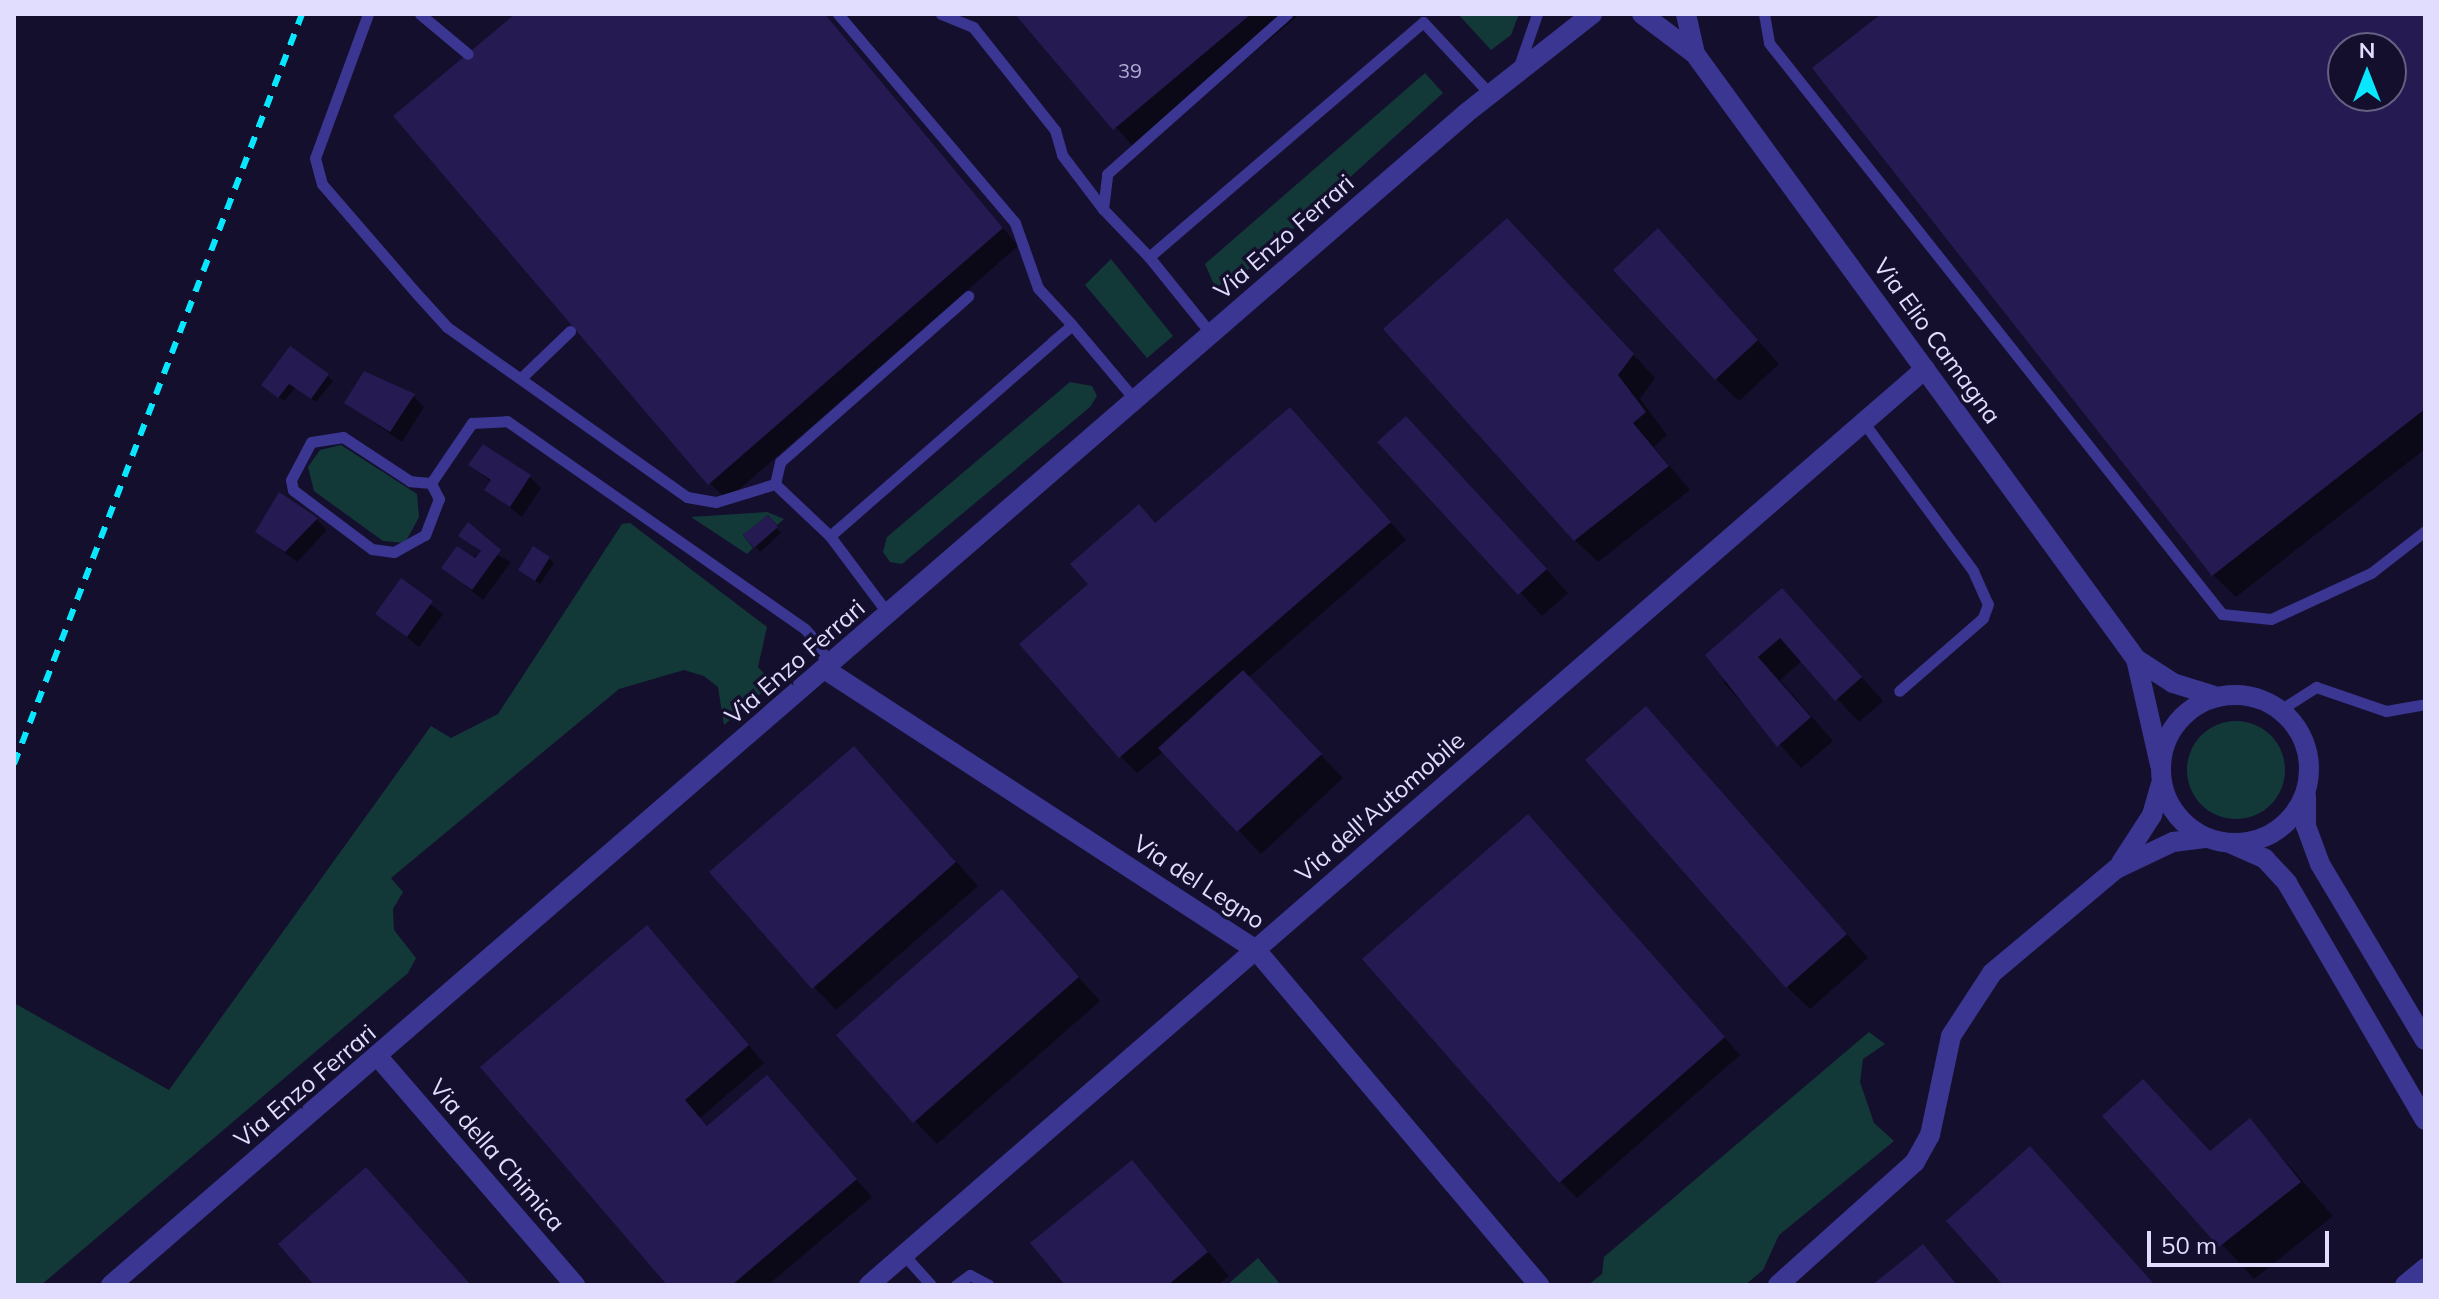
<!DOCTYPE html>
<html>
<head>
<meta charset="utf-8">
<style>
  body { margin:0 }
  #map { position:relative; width:2439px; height:1299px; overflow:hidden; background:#150f2e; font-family:Mulish,sans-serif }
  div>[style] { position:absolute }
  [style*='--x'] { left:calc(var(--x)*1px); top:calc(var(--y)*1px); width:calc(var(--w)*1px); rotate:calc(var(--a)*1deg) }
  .green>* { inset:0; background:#123938 }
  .round { border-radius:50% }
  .shadow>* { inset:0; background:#0007 }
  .building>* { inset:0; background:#251a51 }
  .service>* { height:11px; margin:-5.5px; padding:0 5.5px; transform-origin:5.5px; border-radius:5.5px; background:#3a3691 }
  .minor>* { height:20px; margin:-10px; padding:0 10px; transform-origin:10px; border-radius:10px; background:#3a3691 }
  .tertiary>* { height:20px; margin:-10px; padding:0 10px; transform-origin:10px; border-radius:10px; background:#3a3691 }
  .tertiary>.ring { margin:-10px; padding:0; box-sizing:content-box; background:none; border:20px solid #3a3691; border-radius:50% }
  .rail>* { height:6px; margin-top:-3px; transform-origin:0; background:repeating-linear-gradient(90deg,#09e7ff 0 12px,transparent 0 22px) }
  span { translate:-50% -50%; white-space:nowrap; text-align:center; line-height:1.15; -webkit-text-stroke:7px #150f2e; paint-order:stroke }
  .number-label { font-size:20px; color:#b1acd4 }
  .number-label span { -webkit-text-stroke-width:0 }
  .street-label { font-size:24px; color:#e0ddff }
  .frame { position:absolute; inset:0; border:16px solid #e0ddff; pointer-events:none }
  .north { position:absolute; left:2327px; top:32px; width:80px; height:80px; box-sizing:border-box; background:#150f2e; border:2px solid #666182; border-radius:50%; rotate:0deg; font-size:22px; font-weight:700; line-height:32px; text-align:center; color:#e0ddff }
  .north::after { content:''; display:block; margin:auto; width:28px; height:36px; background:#09e7ff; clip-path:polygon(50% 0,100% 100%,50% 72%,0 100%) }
  .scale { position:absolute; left:2147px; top:1231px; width:182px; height:36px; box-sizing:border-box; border:4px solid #e0ddff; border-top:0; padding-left:10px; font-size:24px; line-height:28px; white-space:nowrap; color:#e0ddff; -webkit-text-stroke:6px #150f2e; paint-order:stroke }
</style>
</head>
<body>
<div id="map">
  <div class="green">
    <i style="clip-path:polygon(1458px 14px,1519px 14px,1511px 35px,1491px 50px)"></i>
    <i style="clip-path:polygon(1425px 73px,1443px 93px,1240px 277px,1215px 287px,1205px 264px)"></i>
    <i style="clip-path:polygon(1111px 259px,1173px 336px,1147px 358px,1085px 285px)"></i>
    <i style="clip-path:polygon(1070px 382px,1092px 386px,1097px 396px,1090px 407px,902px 564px,890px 562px,883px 552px,887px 537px)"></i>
    <i style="clip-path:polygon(341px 445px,417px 494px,419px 517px,405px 543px,383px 541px,314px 491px,308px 467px,320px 450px)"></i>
    <i style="clip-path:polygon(767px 512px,784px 519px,777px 525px,768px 515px,743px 535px,753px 548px,747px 554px,691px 517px)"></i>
    <i style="clip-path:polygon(630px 523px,767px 627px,758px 667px,773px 683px,724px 725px,718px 687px,704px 676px,684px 670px,619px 689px,391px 878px,403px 892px,393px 909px,394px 930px,416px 958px,408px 973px,41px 1285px,14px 1285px,14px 1003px,169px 1090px,431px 726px,451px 738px,498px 714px,622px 524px)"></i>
    <i class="round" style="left:2187px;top:721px;width:98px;height:98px"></i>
    <i style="clip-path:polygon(1869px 1032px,1885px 1044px,1863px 1059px,1860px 1082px,1874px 1123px,1894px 1141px,1779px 1235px,1763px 1270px,1745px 1285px,1588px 1285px,1602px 1274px,1604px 1257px)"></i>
    <i style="clip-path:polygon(1258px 1258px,1281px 1285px,1227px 1285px)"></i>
  </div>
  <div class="shadow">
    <i style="clip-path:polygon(517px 14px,825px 14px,1018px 246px,727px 500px,710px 483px)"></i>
    <i style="clip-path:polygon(1016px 14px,1300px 14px,1137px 151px)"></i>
    <i style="clip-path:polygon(evenodd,1885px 14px,2425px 14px,2425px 449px,2236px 597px,2213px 575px,1885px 14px,2343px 48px,2391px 48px,2391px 96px,2343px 96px,2343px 48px)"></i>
    <i style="clip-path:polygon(1530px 243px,1655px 378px,1640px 399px,1667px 435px,1654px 447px,1690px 490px,1598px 562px,1575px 540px)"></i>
    <i style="clip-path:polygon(1680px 253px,1779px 364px,1739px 401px,1716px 379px)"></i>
    <i style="clip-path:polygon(328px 376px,333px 381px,316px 402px,295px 388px,284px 401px,264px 385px)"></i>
    <i style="clip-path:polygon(413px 396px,424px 407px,402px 442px,346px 403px)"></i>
    <i style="clip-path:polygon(1307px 426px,1406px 540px,1248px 678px,1343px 778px,1261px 854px,1164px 751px,1137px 773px,1120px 756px,1156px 525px)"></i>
    <i style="clip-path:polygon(1428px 441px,1568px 593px,1542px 616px,1380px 442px)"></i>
    <i style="clip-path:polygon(471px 465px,530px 477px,541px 488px,522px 517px,487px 490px,492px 483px)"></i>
    <i style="clip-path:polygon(768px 518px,781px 533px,760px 552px,746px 536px)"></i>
    <i style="clip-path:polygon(316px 519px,327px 530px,297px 562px,258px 532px)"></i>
    <i style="clip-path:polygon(461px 536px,511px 562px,483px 600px,443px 568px,482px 553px)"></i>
    <i style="clip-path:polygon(549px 558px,554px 563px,540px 584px,526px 575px)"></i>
    <i style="clip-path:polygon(401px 581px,443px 614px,419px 647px,378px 613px)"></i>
    <i style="clip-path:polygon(1804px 613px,1883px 701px,1859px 722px,1802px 661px,1780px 680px,1833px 741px,1801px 768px,1723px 682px)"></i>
    <i style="clip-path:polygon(1668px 732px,1868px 958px,1810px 1009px,1787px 987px)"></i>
    <i style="clip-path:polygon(854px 748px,978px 886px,836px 1010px,814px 987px)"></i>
    <i style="clip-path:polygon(1545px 834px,1740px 1055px,1577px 1198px,1560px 1181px)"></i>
    <i style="clip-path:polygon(1002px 892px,1100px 1001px,937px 1144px,915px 1121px)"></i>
    <i style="clip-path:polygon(663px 945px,764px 1063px,700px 1118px,709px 1127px,767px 1077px,872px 1197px,768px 1285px,670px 1285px)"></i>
    <i style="clip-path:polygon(2143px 1081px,2211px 1152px,2250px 1121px,2333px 1216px,2254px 1279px,2105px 1117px)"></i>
    <i style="clip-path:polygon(1132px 1163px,1229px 1276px,1218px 1285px,1068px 1285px)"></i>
  </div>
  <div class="building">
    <i style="clip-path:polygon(515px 14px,825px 14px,1003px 228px,708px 485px,393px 116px)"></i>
    <i style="clip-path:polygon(1015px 14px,1251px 14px,1113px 130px)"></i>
    <i style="clip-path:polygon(evenodd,1881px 14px,2425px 14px,2425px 409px,2212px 576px,1812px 68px,1881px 14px,2343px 48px,2391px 48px,2391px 96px,2343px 96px,2343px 48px)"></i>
    <i style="clip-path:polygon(1507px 218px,1634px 354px,1618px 375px,1646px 412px,1633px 423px,1669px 466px,1574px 541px,1383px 329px)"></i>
    <i style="clip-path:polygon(1658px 228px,1758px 340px,1715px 380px,1613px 270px)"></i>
    <i style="clip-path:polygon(290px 346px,329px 374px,311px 399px,289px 384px,278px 398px,261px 385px)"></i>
    <i style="clip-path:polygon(364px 371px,415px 394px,390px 432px,344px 403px)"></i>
    <i style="clip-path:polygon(1290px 407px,1391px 522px,1119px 758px,1019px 644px,1088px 584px,1070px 564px,1139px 504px,1155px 523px)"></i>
    <i style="clip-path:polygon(1406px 416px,1547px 569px,1518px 595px,1377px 442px)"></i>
    <i style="clip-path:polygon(483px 444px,531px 475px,510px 507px,484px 490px,491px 480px,468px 465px)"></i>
    <i style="clip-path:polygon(279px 492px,318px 518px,285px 552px,255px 532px)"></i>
    <i style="clip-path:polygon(768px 515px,778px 527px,754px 548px,743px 535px)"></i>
    <i style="clip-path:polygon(468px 522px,501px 550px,472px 590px,441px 568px,457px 546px,475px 558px,481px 551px,458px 536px)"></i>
    <i style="clip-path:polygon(533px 546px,550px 557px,535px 581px,518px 570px)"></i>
    <i style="clip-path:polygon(401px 578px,433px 601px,407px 637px,375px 614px)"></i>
    <i style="clip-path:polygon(1782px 588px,1862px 677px,1835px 701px,1780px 638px,1758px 657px,1811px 717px,1777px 747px,1705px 655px)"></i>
    <i style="clip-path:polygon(1243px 670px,1322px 754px,1237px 832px,1158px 748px)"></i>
    <i style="clip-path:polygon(1646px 706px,1847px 934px,1786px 988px,1585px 760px)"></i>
    <i style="clip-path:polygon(854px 746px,956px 862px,812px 989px,709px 872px)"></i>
    <i style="clip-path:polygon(1528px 814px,1725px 1037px,1559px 1183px,1362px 959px)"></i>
    <i style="clip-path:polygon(1002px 889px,1079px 977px,913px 1123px,836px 1035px)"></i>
    <i style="clip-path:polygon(647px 925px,749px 1045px,685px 1100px,707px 1126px,767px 1075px,857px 1179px,732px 1285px,667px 1285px,480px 1067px)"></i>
    <i style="clip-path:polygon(2143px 1079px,2210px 1151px,2250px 1118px,2301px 1182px,2219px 1247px,2102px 1116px)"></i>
    <i style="clip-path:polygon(2030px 1146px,2155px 1285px,2003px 1285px,1946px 1221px)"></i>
    <i style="clip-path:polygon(1132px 1160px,1208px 1252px,1168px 1285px,1065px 1285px,1030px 1243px)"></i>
    <i style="clip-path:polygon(366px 1167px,471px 1285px,314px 1285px,278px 1244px)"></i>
    <i style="clip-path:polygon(1923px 1244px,1957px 1285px,1872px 1285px)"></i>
  </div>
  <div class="service">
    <i style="--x:368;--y:14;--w:153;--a:110.2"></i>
    <i style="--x:315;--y:158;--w:27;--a:75"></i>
    <i style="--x:322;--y:184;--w:145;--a:49.2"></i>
    <i style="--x:417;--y:294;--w:45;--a:47.7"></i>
    <i style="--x:447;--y:327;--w:294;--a:35.3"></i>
    <i style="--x:687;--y:497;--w:29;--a:10"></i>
    <i style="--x:716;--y:502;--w:62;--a:-17"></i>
    <i style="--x:775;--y:484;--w:76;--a:43.4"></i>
    <i style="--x:420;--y:14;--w:62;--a:39.8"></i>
    <i style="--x:838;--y:14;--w:274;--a:49.7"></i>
    <i style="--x:1015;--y:223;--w:69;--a:70.5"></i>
    <i style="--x:1038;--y:288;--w:50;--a:47.4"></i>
    <i style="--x:941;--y:14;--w:35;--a:22"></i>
    <i style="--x:973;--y:27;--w:132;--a:51.5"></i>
    <i style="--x:1055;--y:130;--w:26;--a:74"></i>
    <i style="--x:1062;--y:155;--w:68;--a:52.8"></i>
    <i style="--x:1103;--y:209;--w:66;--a:46.2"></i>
    <i style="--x:1764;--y:14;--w:29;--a:80"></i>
    <i style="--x:1769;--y:43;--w:729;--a:51.57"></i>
    <i style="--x:2222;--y:614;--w:49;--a:5.8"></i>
    <i style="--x:2271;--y:619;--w:110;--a:-24.7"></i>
    <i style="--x:2371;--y:573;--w:68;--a:-37.9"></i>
    <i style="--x:1519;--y:66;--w:55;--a:-70.9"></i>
    <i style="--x:1103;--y:209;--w:35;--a:-83"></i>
    <i style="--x:1107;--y:174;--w:241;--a:-41.6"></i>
    <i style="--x:1212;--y:335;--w:100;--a:-128.9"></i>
    <i style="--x:1149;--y:257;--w:361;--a:-40.6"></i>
    <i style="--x:1423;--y:22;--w:100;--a:47"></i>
    <i style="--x:521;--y:378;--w:68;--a:-43.8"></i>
    <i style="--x:1864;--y:423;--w:184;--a:53.6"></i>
    <i style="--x:1973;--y:571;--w:36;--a:66"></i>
    <i style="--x:1988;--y:604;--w:15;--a:110"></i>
    <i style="--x:1983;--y:618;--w:111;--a:139"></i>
    <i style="--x:431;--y:483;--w:21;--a:-175"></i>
    <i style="--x:410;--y:481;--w:80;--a:-146.7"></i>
    <i style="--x:343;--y:437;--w:32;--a:171"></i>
    <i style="--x:311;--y:442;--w:43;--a:117.8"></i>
    <i style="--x:291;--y:480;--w:10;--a:79"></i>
    <i style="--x:293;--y:490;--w:99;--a:36.8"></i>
    <i style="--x:372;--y:549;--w:22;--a:8"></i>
    <i style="--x:394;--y:552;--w:35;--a:-29"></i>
    <i style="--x:425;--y:535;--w:39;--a:-69"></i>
    <i style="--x:439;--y:499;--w:18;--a:-117"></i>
    <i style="--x:431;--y:483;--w:73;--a:-55.7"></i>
    <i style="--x:472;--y:423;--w:35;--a:-3"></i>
    <i style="--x:507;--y:421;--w:363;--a:34.9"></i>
    <i style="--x:805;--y:629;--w:24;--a:48"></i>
    <i style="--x:821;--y:647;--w:23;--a:77"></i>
    <i style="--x:775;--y:484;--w:23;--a:-77"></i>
    <i style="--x:780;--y:462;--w:251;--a:-41.4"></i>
    <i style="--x:889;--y:615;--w:99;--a:-126.8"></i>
    <i style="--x:830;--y:536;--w:295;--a:-41.1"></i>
    <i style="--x:1052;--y:342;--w:26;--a:-40"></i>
    <i style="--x:1072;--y:325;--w:99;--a:49.9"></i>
    <i style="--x:2280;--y:710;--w:43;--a:-32.6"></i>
    <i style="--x:2316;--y:687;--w:74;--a:18.9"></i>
    <i style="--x:2386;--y:711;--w:40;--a:-10"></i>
    <i style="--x:904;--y:1255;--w:40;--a:48"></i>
    <i style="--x:956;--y:1285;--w:17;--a:-36"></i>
    <i style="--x:970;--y:1275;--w:21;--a:28"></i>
  </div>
  <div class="minor">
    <i style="--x:826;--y:670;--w:513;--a:33.07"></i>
    <i style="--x:1256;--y:950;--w:439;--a:49.8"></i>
    <i style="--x:2121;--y:863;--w:57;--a:-57.1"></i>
    <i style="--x:2152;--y:815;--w:32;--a:-74"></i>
    <i style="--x:379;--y:1058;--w:300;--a:49.2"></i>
    <i style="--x:111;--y:1285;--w:1790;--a:-40.85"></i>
    <i style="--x:1465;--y:114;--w:162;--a:-38.2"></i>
    <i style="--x:869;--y:1285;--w:1398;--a:-40.94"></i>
    <i style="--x:1778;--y:1285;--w:184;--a:-41.9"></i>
    <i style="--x:1915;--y:1162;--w:31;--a:-61"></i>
    <i style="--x:1930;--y:1135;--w:101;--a:-78"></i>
    <i style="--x:1951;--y:1036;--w:75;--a:-56.9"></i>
    <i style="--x:1992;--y:973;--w:162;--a:-40"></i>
    <i style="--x:2116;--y:869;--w:63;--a:-25.3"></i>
    <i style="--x:2173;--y:842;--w:32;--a:-7"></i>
    <i style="--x:2405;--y:1285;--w:26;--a:-40"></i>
  </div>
  <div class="tertiary">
    <i style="--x:1642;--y:14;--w:66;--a:37"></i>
    <i style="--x:1695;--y:54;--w:749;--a:53.91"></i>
    <i style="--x:2136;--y:659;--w:109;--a:77.2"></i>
    <i style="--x:1686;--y:14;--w:41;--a:77.3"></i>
    <i style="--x:2136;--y:659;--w:44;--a:33"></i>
    <i style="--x:2173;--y:683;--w:47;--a:17.3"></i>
    <i class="ring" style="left:2161px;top:695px;width:128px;height:128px"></i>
    <i style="--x:2306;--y:796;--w:30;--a:90"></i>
    <i style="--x:2306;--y:826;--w:40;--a:69.8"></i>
    <i style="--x:2320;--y:864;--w:205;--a:59.2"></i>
    <i style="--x:2232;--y:844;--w:36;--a:24"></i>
    <i style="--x:2265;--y:859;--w:33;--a:47"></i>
    <i style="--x:2287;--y:883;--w:274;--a:59.8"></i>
  </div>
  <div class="rail">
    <i style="--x:14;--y:764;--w:803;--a:-68.99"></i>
  </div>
  <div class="number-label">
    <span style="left:1130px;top:70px">39</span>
  </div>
  <div class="street-label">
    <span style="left:1284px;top:237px;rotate:-41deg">Via Enzo Ferrari</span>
    <span style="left:1937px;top:341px;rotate:54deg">Via Elio Camagna</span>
    <span style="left:795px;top:662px;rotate:-41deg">Via Enzo Ferrari</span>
    <span style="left:1380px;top:807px;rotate:-41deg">Via dell'Automobile</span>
    <span style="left:1199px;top:882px;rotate:33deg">Via del Legno</span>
    <span style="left:305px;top:1086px;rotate:-40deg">Via Enzo Ferrari</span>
    <span style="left:497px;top:1155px;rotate:49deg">Via della Chimica</span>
  </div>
  <div class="frame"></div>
  <div class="north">N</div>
  <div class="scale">50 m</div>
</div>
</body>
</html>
